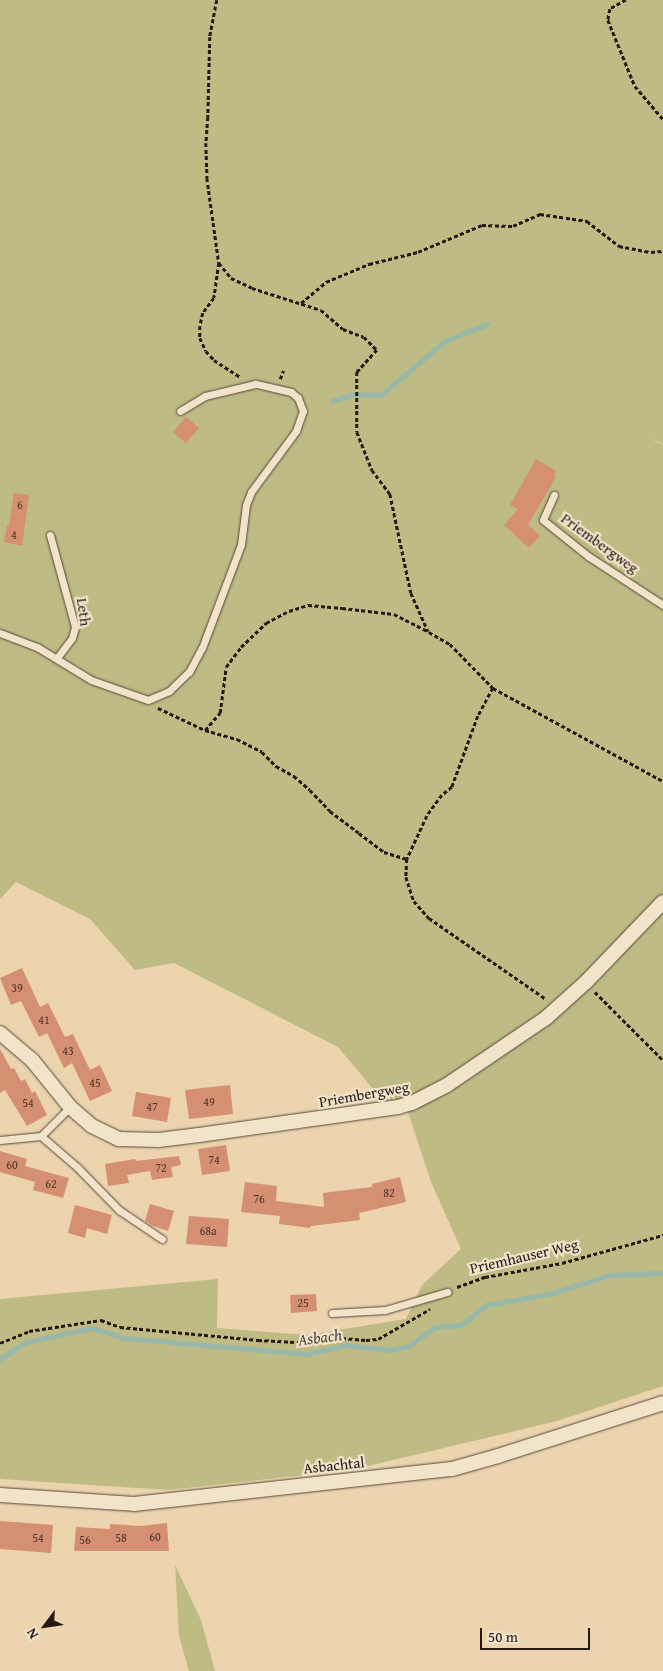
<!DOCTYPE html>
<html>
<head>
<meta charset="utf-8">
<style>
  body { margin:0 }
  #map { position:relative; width:663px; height:1671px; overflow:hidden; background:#ebd4ae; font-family:"Gentium Book Plus",serif }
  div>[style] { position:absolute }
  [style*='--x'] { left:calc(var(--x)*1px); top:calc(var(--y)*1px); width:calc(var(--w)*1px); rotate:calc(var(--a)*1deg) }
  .green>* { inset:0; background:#bebb85 }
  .stream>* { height:4.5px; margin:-2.25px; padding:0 2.25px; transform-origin:2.25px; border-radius:2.25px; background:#98b8a9 }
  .building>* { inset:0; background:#d58f73 }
  .path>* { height:2.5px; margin-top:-1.25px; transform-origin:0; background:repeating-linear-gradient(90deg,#251914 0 4px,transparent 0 6.5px) }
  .roads { filter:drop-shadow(0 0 1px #56483a) drop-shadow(0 0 1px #56483a) }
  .service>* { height:7px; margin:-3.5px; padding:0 3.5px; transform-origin:3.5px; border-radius:3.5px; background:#f2e3ca }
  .minor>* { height:14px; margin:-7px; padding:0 7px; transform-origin:7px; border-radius:7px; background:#f2e3ca }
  span { translate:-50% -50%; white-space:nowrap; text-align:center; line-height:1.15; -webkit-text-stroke:4.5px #f2e3ca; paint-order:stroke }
  .number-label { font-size:12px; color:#51362c }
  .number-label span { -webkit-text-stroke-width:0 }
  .street-label { font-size:15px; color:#251914 }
  .water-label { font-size:16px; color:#484941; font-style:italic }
  .north { position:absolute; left:20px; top:1601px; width:50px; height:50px; -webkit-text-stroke:4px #f2e3ca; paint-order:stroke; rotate:239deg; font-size:14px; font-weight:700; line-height:20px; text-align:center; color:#251914 }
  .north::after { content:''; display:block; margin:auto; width:18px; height:22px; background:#251914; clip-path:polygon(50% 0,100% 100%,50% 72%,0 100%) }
  .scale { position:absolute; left:480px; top:1628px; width:110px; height:22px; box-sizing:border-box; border:2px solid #251914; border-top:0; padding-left:6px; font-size:15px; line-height:18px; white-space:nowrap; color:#251914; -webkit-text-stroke:4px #f2e3ca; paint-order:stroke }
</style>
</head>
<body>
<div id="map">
  <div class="green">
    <i style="clip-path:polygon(0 0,663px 0,663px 444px,649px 438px,663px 445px,663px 1386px,557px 1421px,351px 1470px,168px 1490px,0 1479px,0 1299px,218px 1279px,217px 1328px,307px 1335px,406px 1319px,422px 1285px,461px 1249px,431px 1182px,408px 1112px,379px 1096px,338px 1047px,174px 963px,135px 970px,90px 919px,16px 882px,0 899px)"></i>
    <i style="clip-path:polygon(175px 1565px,201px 1620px,215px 1671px,189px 1671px,179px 1636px)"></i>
  </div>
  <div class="stream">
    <i style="--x:333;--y:401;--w:23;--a:-18"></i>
    <i style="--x:355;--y:394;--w:26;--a:2"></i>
    <i style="--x:381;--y:395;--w:84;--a:-40.2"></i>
    <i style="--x:445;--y:341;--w:45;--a:-22"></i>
    <i style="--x:0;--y:1359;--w:31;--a:-33"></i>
    <i style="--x:26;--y:1342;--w:67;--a:-12"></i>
    <i style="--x:92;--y:1328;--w:34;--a:17"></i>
    <i style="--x:125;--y:1338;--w:183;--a:5"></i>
    <i style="--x:307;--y:1354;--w:41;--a:-12.7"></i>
    <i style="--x:347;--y:1345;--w:42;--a:6.8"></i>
    <i style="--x:389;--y:1350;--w:20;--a:-11"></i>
    <i style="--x:409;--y:1346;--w:32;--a:-36"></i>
    <i style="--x:435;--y:1327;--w:26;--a:-4"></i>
    <i style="--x:461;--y:1325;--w:33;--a:-38"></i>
    <i style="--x:487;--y:1305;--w:67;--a:-10.3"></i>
    <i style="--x:553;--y:1293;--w:59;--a:-17.8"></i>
    <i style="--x:609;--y:1275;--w:54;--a:-2.1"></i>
  </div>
  <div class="building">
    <i style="clip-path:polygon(186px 417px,199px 428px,186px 443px,173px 432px)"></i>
    <i style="clip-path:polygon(536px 459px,556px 471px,554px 476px,556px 477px,528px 525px,540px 536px,529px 548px,504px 525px,518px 509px,510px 505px)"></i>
    <i style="clip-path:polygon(14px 493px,29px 495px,22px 546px,4px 542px,7px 525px,9px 525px)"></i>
    <i style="clip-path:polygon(22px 968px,40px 1007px,48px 1003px,65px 1037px,73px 1034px,90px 1070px,100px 1065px,112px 1091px,90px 1101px,72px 1063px,64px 1068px,47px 1033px,39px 1037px,21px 1001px,11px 1005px,0 978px)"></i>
    <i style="clip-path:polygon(0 1049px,11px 1069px,14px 1068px,21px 1081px,25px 1079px,32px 1093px,35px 1091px,47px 1115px,27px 1126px,5px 1090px,0 1093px)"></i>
    <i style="clip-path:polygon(230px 1085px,233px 1114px,189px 1119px,185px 1090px)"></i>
    <i style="clip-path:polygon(136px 1092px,171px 1098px,167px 1122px,132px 1116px)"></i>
    <i style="clip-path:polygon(226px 1145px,230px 1171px,202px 1175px,198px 1149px)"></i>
    <i style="clip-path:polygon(0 1151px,27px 1159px,25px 1166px,69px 1178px,63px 1198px,33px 1190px,35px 1182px,0 1172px)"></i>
    <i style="clip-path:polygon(179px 1156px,181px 1165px,171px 1167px,173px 1177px,152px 1180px,150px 1171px,127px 1175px,129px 1183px,108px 1186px,105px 1164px,135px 1159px,136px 1161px)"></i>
    <i style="clip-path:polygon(400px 1177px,406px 1202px,359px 1213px,360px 1220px,311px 1226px,310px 1228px,279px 1224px,280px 1216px,241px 1212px,245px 1182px,277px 1186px,276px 1201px,324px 1207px,323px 1193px,372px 1187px,372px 1184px)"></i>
    <i style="clip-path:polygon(150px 1204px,174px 1211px,168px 1231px,153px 1226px,145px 1221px)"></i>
    <i style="clip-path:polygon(75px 1205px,112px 1215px,107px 1234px,87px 1228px,85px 1238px,68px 1233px)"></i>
    <i style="clip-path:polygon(189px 1216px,229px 1219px,227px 1247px,186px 1244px)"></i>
    <i style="clip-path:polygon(316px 1294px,317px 1311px,291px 1313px,290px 1295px)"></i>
    <i style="clip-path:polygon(0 1521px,53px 1525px,51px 1553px,0 1549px)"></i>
    <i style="clip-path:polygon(167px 1523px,169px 1551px,74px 1551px,76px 1527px,110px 1529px,110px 1524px,140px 1526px)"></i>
  </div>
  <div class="path">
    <i style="--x:217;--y:0;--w:38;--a:101"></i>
    <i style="--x:210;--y:37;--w:80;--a:91.4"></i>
    <i style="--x:208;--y:117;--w:26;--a:94"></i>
    <i style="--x:206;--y:143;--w:35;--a:88"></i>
    <i style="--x:207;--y:178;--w:86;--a:82"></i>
    <i style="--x:219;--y:263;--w:35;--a:98"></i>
    <i style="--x:214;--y:298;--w:19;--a:126"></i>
    <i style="--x:203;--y:313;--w:13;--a:103"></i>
    <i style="--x:200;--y:326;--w:12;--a:90"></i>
    <i style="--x:200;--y:338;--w:14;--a:65"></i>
    <i style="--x:206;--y:351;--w:12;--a:48"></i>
    <i style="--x:214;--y:360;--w:31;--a:33"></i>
    <i style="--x:626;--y:0;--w:18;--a:151"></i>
    <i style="--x:610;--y:9;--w:11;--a:100"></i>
    <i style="--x:608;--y:20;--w:71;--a:67.8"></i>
    <i style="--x:635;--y:86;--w:43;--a:49.7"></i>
    <i style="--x:219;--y:263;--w:19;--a:51"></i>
    <i style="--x:231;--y:278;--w:23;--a:25"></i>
    <i style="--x:252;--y:288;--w:72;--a:17.7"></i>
    <i style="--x:321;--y:310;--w:29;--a:41"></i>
    <i style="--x:343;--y:329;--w:22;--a:21"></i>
    <i style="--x:364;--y:337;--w:18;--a:45"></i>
    <i style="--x:377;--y:350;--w:30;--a:132"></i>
    <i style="--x:357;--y:372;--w:60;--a:90"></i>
    <i style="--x:357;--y:432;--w:41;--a:68.5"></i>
    <i style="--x:372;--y:470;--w:30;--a:53"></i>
    <i style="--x:390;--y:494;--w:101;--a:78"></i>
    <i style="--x:411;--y:593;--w:42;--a:65.9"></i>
    <i style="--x:301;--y:303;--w:33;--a:-40"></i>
    <i style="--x:326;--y:282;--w:47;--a:-22.7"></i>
    <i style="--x:369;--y:264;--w:50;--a:-13.8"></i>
    <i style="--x:418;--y:252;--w:69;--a:-22.9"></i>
    <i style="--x:482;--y:225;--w:31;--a:2"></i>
    <i style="--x:513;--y:226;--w:30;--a:-24"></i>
    <i style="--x:540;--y:214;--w:48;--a:8.5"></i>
    <i style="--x:587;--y:221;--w:41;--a:38"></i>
    <i style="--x:619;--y:246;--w:33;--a:11"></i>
    <i style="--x:651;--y:252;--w:12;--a:-5"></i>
    <i style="--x:280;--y:379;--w:9;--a:-69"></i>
    <i style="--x:493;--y:688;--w:32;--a:118"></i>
    <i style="--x:478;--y:716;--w:76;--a:110.1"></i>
    <i style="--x:452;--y:787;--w:13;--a:141"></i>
    <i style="--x:442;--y:795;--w:26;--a:126"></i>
    <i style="--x:427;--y:816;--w:47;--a:114.9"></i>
    <i style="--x:407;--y:859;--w:18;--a:93"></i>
    <i style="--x:406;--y:877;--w:25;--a:72"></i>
    <i style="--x:414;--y:901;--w:23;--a:49"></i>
    <i style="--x:429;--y:918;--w:142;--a:34.7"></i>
    <i style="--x:158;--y:708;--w:52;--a:25.1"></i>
    <i style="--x:205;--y:730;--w:33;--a:16"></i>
    <i style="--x:237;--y:739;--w:28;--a:27"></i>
    <i style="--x:262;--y:752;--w:20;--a:45"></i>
    <i style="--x:276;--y:766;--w:21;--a:29"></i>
    <i style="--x:294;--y:776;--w:21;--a:41"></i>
    <i style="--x:310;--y:790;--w:29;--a:46"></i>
    <i style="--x:330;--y:811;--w:36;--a:37"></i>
    <i style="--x:359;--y:833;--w:31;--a:37"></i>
    <i style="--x:384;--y:852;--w:24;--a:17"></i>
    <i style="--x:205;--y:730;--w:23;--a:-49"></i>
    <i style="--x:220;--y:713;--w:46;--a:-82.6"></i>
    <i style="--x:226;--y:667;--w:25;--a:-53"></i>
    <i style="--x:241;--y:647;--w:35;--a:-44"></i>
    <i style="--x:266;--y:623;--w:26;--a:-28"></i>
    <i style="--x:289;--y:611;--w:20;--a:-18"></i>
    <i style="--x:308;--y:605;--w:34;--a:5"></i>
    <i style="--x:342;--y:608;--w:52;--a:6.6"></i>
    <i style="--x:394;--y:614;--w:39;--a:27"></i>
    <i style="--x:429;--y:632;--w:24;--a:30"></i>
    <i style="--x:450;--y:644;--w:62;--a:45.7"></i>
    <i style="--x:493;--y:688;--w:194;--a:28.7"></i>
    <i style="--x:595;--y:992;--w:96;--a:45"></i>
    <i style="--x:457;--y:1287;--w:30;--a:-20"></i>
    <i style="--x:485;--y:1277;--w:78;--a:-10.3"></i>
    <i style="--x:562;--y:1263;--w:105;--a:-15.5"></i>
    <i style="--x:0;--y:1343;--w:31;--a:-22"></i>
    <i style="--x:29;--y:1331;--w:73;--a:-8.7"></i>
    <i style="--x:101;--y:1320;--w:20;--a:20"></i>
    <i style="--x:120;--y:1327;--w:139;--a:5.4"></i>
    <i style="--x:258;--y:1340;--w:56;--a:3.1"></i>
    <i style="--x:314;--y:1343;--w:28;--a:-10"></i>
    <i style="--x:342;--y:1338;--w:24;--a:5"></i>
    <i style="--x:366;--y:1340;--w:12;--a:-5"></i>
    <i style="--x:378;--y:1339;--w:60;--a:-30"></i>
  </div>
  <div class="roads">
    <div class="service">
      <i style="--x:554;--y:495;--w:27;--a:114"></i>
      <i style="--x:543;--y:520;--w:58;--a:38.7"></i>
      <i style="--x:588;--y:556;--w:90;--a:33.2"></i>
      <i style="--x:50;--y:535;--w:95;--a:74.8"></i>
      <i style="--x:75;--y:627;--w:11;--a:105"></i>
      <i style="--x:72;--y:638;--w:25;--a:127"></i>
      <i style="--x:0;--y:633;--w:40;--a:21"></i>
      <i style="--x:37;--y:647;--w:63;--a:31.4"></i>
      <i style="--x:91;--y:680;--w:60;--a:19.3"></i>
      <i style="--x:148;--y:700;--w:23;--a:-23"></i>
      <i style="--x:169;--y:691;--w:28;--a:-44"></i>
      <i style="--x:189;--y:672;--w:27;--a:-62"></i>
      <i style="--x:202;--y:648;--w:110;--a:-69.3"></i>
      <i style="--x:241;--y:545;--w:40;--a:-82.9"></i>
      <i style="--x:246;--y:505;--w:14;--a:-69"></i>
      <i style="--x:251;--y:492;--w:76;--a:-53.6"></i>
      <i style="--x:296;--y:431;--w:21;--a:-71"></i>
      <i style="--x:303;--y:411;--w:14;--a:-111"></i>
      <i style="--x:298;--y:398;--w:9;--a:-139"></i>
      <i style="--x:291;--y:392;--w:37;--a:-167"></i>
      <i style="--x:255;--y:384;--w:51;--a:166.5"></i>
      <i style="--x:205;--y:396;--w:29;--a:149"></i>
      <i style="--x:41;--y:1136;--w:41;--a:-45"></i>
      <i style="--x:0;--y:1140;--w:41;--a:-5.6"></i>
      <i style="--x:41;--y:1136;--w:48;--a:40.7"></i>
      <i style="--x:77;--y:1167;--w:60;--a:45.7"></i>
      <i style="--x:119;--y:1210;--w:52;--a:34"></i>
      <i style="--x:332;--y:1313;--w:53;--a:-3.2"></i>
      <i style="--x:385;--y:1310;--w:65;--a:-16.2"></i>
    </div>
    <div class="minor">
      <i style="--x:0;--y:1033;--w:42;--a:40.2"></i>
      <i style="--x:32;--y:1060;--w:60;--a:51"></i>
      <i style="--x:70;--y:1107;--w:29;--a:41"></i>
      <i style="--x:92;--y:1126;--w:30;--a:26"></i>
      <i style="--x:119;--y:1139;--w:40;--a:1.4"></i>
      <i style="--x:159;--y:1140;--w:40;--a:-7.1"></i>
      <i style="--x:199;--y:1135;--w:201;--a:-8"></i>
      <i style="--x:398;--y:1107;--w:15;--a:-16"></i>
      <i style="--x:412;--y:1103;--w:39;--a:-27"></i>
      <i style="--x:447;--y:1085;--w:120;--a:-34.1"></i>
      <i style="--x:546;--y:1018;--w:54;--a:-42"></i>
      <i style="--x:586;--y:982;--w:111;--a:-46.1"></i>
      <i style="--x:0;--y:1495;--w:134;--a:3.8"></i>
      <i style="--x:134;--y:1504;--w:320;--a:-6.3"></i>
      <i style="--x:452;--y:1469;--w:48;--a:-15.8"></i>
      <i style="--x:498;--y:1456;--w:173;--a:-17.8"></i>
    </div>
  </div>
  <div class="number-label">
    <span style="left:20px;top:505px">6</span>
    <span style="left:14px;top:535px">4</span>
    <span style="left:17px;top:988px">39</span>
    <span style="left:44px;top:1020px">41</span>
    <span style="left:68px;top:1051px">43</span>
    <span style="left:95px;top:1083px">45</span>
    <span style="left:209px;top:1102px">49</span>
    <span style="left:28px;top:1103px">54</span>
    <span style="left:152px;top:1107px">47</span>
    <span style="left:214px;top:1160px">74</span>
    <span style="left:12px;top:1165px">60</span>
    <span style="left:161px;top:1168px">72</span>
    <span style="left:51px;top:1184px">62</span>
    <span style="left:389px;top:1193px">82</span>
    <span style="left:259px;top:1199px">76</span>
    <span style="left:208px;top:1231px">68a</span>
    <span style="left:303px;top:1303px">25</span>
    <span style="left:155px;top:1537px">60</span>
    <span style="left:38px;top:1538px">54</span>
    <span style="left:121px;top:1538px">58</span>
    <span style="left:85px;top:1540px">56</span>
  </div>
  <div class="street-label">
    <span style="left:600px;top:543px;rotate:36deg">Priembergweg</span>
    <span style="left:84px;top:612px;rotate:82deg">Leth</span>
    <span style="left:364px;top:1094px;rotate:-10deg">Priembergweg</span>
    <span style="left:524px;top:1256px;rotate:-13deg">Priemhauser Weg</span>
    <span style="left:334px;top:1465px;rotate:-6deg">Asbachtal</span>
  </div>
  <div class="water-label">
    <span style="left:320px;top:1337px;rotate:-7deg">Asbach</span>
  </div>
  <div class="north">N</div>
  <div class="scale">50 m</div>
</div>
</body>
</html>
